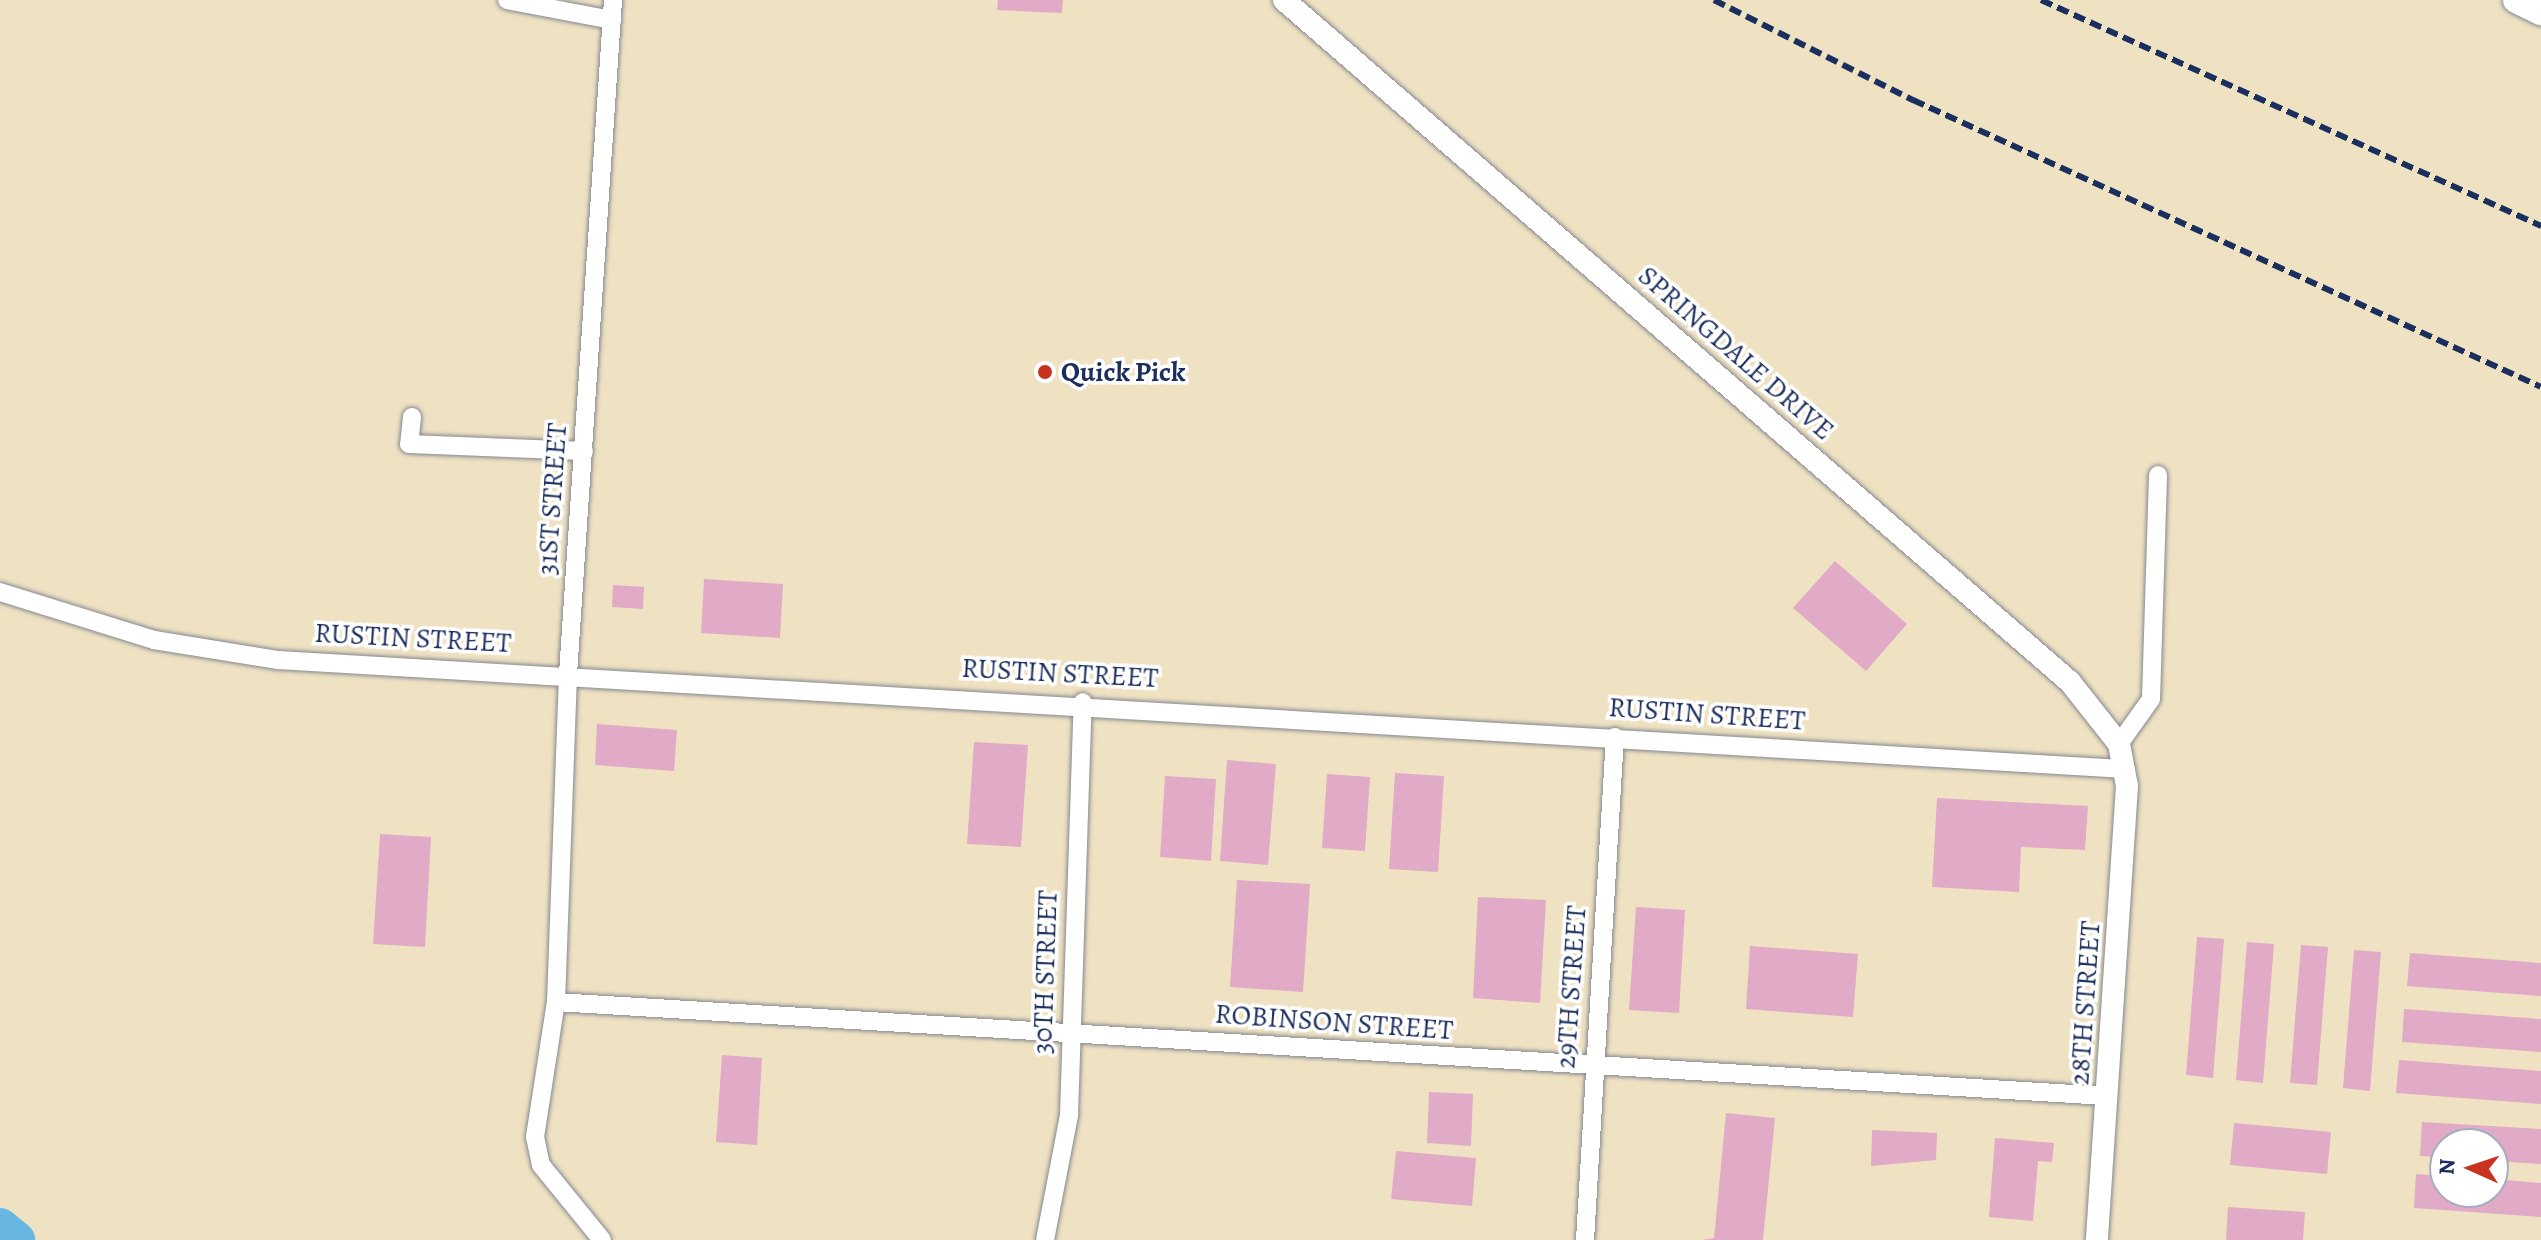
<!DOCTYPE html>
<html>
<head>
<meta charset="utf-8">
<style>
  body { margin:0 }
  #map { position:relative; width:2541px; height:1240px; overflow:hidden; background:#efe2c3; font-family:Alegreya,serif }
  div>[style] { position:absolute }
  [style*='--x'] { left:calc(var(--x)*1px); top:calc(var(--y)*1px); width:calc(var(--w)*1px); rotate:calc(var(--a)*1deg) }
  .river>* { height:38px; margin:-19px; padding:0 19px; transform-origin:19px; border-radius:19px; background:#67b7e2 }
  .building>* { inset:0; background:#e1aac6 }
  .roads { filter:drop-shadow(0 0 2px #858890) drop-shadow(0 0 2px #858890) }
  .minor>* { height:18px; margin:-9px; padding:0 9px; transform-origin:9px; border-radius:9px; background:#fff }
  .tertiary>* { height:22px; margin:-11px; padding:0 11px; transform-origin:11px; border-radius:11px; background:#fff }
  .primary>* { height:26px; margin:-13px; padding:0 13px; transform-origin:13px; border-radius:13px; background:#fff }
  .rail>* { height:6px; margin-top:-3px; transform-origin:0; background:repeating-linear-gradient(90deg,#1b2f5e 0 12px,transparent 0 18px) }
  .dots>* { width:22px; height:22px; translate:-50% -50%; box-sizing:border-box; border:4px solid #fff; border-radius:50% }
  span { translate:-50% -50%; white-space:nowrap; text-align:center; line-height:1.15; -webkit-text-stroke:7px #fff; paint-order:stroke }
  .street-label { font-size:28px; color:#1b2f5e }
  .poi-label { font-size:28px; color:#1b2f5e; font-weight:700 }
  .left { translate:0 -50%; text-align:left }
  .north { position:absolute; left:2429px; top:1128px; width:80px; height:80px; box-sizing:border-box; background:#fff; border:2px solid #a4acbf; border-radius:50%; rotate:273deg; font-size:22px; font-weight:700; line-height:32px; text-align:center; color:#1b2f5e }
  .north::after { content:''; display:block; margin:auto; width:28px; height:36px; background:#c8321e; clip-path:polygon(50% 0,100% 100%,50% 72%,0 100%) }
</style>
</head>
<body>
<div id="map">
  <div class="river">
    <i style="--x:0;--y:1227;--w:21;--a:39"></i>
  </div>
  <div class="building">
    <i style="clip-path:polygon(998px 0,1063px 0,1062px 13px,997px 10px)"></i>
    <i style="clip-path:polygon(1835px 561px,1907px 624px,1866px 671px,1793px 608px)"></i>
    <i style="clip-path:polygon(704px 579px,783px 584px,780px 638px,701px 633px)"></i>
    <i style="clip-path:polygon(613px 585px,644px 587px,643px 609px,612px 607px)"></i>
    <i style="clip-path:polygon(597px 724px,677px 730px,674px 771px,595px 765px)"></i>
    <i style="clip-path:polygon(974px 742px,1028px 745px,1021px 847px,967px 844px)"></i>
    <i style="clip-path:polygon(1227px 760px,1276px 764px,1268px 865px,1220px 861px)"></i>
    <i style="clip-path:polygon(1395px 773px,1444px 776px,1438px 872px,1389px 869px)"></i>
    <i style="clip-path:polygon(1327px 774px,1370px 777px,1365px 851px,1322px 848px)"></i>
    <i style="clip-path:polygon(1165px 776px,1216px 779px,1211px 861px,1160px 857px)"></i>
    <i style="clip-path:polygon(1937px 798px,2088px 806px,2085px 850px,2021px 847px,2019px 892px,1932px 887px)"></i>
    <i style="clip-path:polygon(380px 834px,431px 837px,425px 947px,373px 944px)"></i>
    <i style="clip-path:polygon(1237px 880px,1310px 884px,1303px 992px,1230px 987px)"></i>
    <i style="clip-path:polygon(1478px 897px,1546px 900px,1540px 1003px,1473px 998px)"></i>
    <i style="clip-path:polygon(1636px 907px,1685px 910px,1679px 1013px,1629px 1010px)"></i>
    <i style="clip-path:polygon(2197px 937px,2224px 939px,2213px 1078px,2186px 1075px)"></i>
    <i style="clip-path:polygon(2247px 942px,2274px 944px,2263px 1083px,2236px 1080px)"></i>
    <i style="clip-path:polygon(2301px 945px,2328px 947px,2317px 1085px,2290px 1083px)"></i>
    <i style="clip-path:polygon(1750px 946px,1858px 954px,1853px 1017px,1746px 1009px)"></i>
    <i style="clip-path:polygon(2354px 950px,2381px 952px,2370px 1091px,2343px 1088px)"></i>
    <i style="clip-path:polygon(2410px 953px,2541px 963px,2541px 996px,2407px 986px)"></i>
    <i style="clip-path:polygon(2404px 1009px,2541px 1019px,2541px 1052px,2402px 1042px)"></i>
    <i style="clip-path:polygon(722px 1055px,762px 1058px,757px 1145px,716px 1142px)"></i>
    <i style="clip-path:polygon(2399px 1060px,2541px 1071px,2541px 1104px,2396px 1093px)"></i>
    <i style="clip-path:polygon(1429px 1092px,1473px 1094px,1471px 1146px,1427px 1143px)"></i>
    <i style="clip-path:polygon(1726px 1113px,1775px 1118px,1763px 1240px,1702px 1240px,1714px 1238px)"></i>
    <i style="clip-path:polygon(2422px 1122px,2541px 1129px,2541px 1164px,2493px 1161px,2493px 1144px,2445px 1144px,2445px 1157px,2420px 1156px)"></i>
    <i style="clip-path:polygon(2234px 1123px,2331px 1132px,2327px 1174px,2230px 1165px)"></i>
    <i style="clip-path:polygon(1872px 1130px,1937px 1133px,1936px 1160px,1871px 1166px)"></i>
    <i style="clip-path:polygon(1995px 1138px,2054px 1143px,2052px 1162px,2038px 1161px,2033px 1221px,1989px 1217px)"></i>
    <i style="clip-path:polygon(1396px 1151px,1476px 1158px,1472px 1206px,1391px 1199px)"></i>
    <i style="clip-path:polygon(2416px 1174px,2445px 1176px,2445px 1192px,2493px 1192px,2493px 1179px,2541px 1183px,2541px 1217px,2414px 1208px)"></i>
    <i style="clip-path:polygon(2228px 1207px,2305px 1212px,2303px 1240px,2226px 1240px)"></i>
  </div>
  <div class="roads">
    <div class="minor">
      <i style="--x:507;--y:0;--w:107;--a:10.8"></i>
      <i style="--x:412;--y:417;--w:27;--a:96"></i>
      <i style="--x:409;--y:444;--w:175;--a:2.3"></i>
      <i style="--x:0;--y:592;--w:161;--a:17.3"></i>
      <i style="--x:154;--y:640;--w:126;--a:9.2"></i>
      <i style="--x:278;--y:660;--w:1851;--a:3.38"></i>
      <i style="--x:2119;--y:744;--w:55;--a:-54.6"></i>
      <i style="--x:2151;--y:699;--w:224;--a:-88.2"></i>
      <i style="--x:556;--y:1002;--w:1555;--a:3.47"></i>
      <i style="--x:602;--y:1240;--w:97;--a:-129.1"></i>
      <i style="--x:541;--y:1165;--w:29;--a:-102"></i>
      <i style="--x:535;--y:1137;--w:137;--a:-81.2"></i>
      <i style="--x:556;--y:1002;--w:328;--a:-87.9"></i>
      <i style="--x:568;--y:674;--w:676;--a:-86.18"></i>
      <i style="--x:1045;--y:1240;--w:127;--a:-79.1"></i>
      <i style="--x:1069;--y:1115;--w:413;--a:-88.1"></i>
      <i style="--x:1585;--y:1240;--w:504;--a:-86.59"></i>
    </div>
    <div class="tertiary">
      <i style="--x:1284;--y:0;--w:1041;--a:40.95"></i>
      <i style="--x:2070;--y:682;--w:79;--a:51.7"></i>
      <i style="--x:2119;--y:744;--w:43;--a:79.2"></i>
      <i style="--x:2127;--y:786;--w:455;--a:93.8"></i>
    </div>
    <div class="primary">
      <i style="--x:2516;--y:0;--w:28;--a:26"></i>
    </div>
  </div>
  <div class="rail">
    <i style="--x:1714;--y:0;--w:223;--a:26.7"></i>
    <i style="--x:1913;--y:100;--w:690;--a:24.56"></i>
    <i style="--x:2041;--y:0;--w:549;--a:24.32"></i>
  </div>
  <div class="dots">
    <i style="left:1045px;top:372px;background:#c8321e"></i>
  </div>
  <div class="street-label">
    <span style="left:1736px;top:353px;rotate:41deg">SPRINGDALE DRIVE</span>
    <span style="left:552px;top:499px;rotate:-86deg">31ST STREET</span>
    <span style="left:413px;top:638px;rotate:3deg">RUSTIN STREET</span>
    <span style="left:1060px;top:673px;rotate:3deg">RUSTIN STREET</span>
    <span style="left:1707px;top:714px;rotate:4deg">RUSTIN STREET</span>
    <span style="left:1045px;top:972px;rotate:-88deg">30TH STREET</span>
    <span style="left:1571px;top:987px;rotate:-86deg">29TH STREET</span>
    <span style="left:2085px;top:1003px;rotate:-86deg">28TH STREET</span>
    <span style="left:1334px;top:1022px;rotate:4deg">ROBINSON STREET</span>
  </div>
  <div class="poi-label">
    <span class="left" style="left:1061px;top:372px">Quick Pick</span>
  </div>
  <div class="north">N</div>
</div>
</body>
</html>
